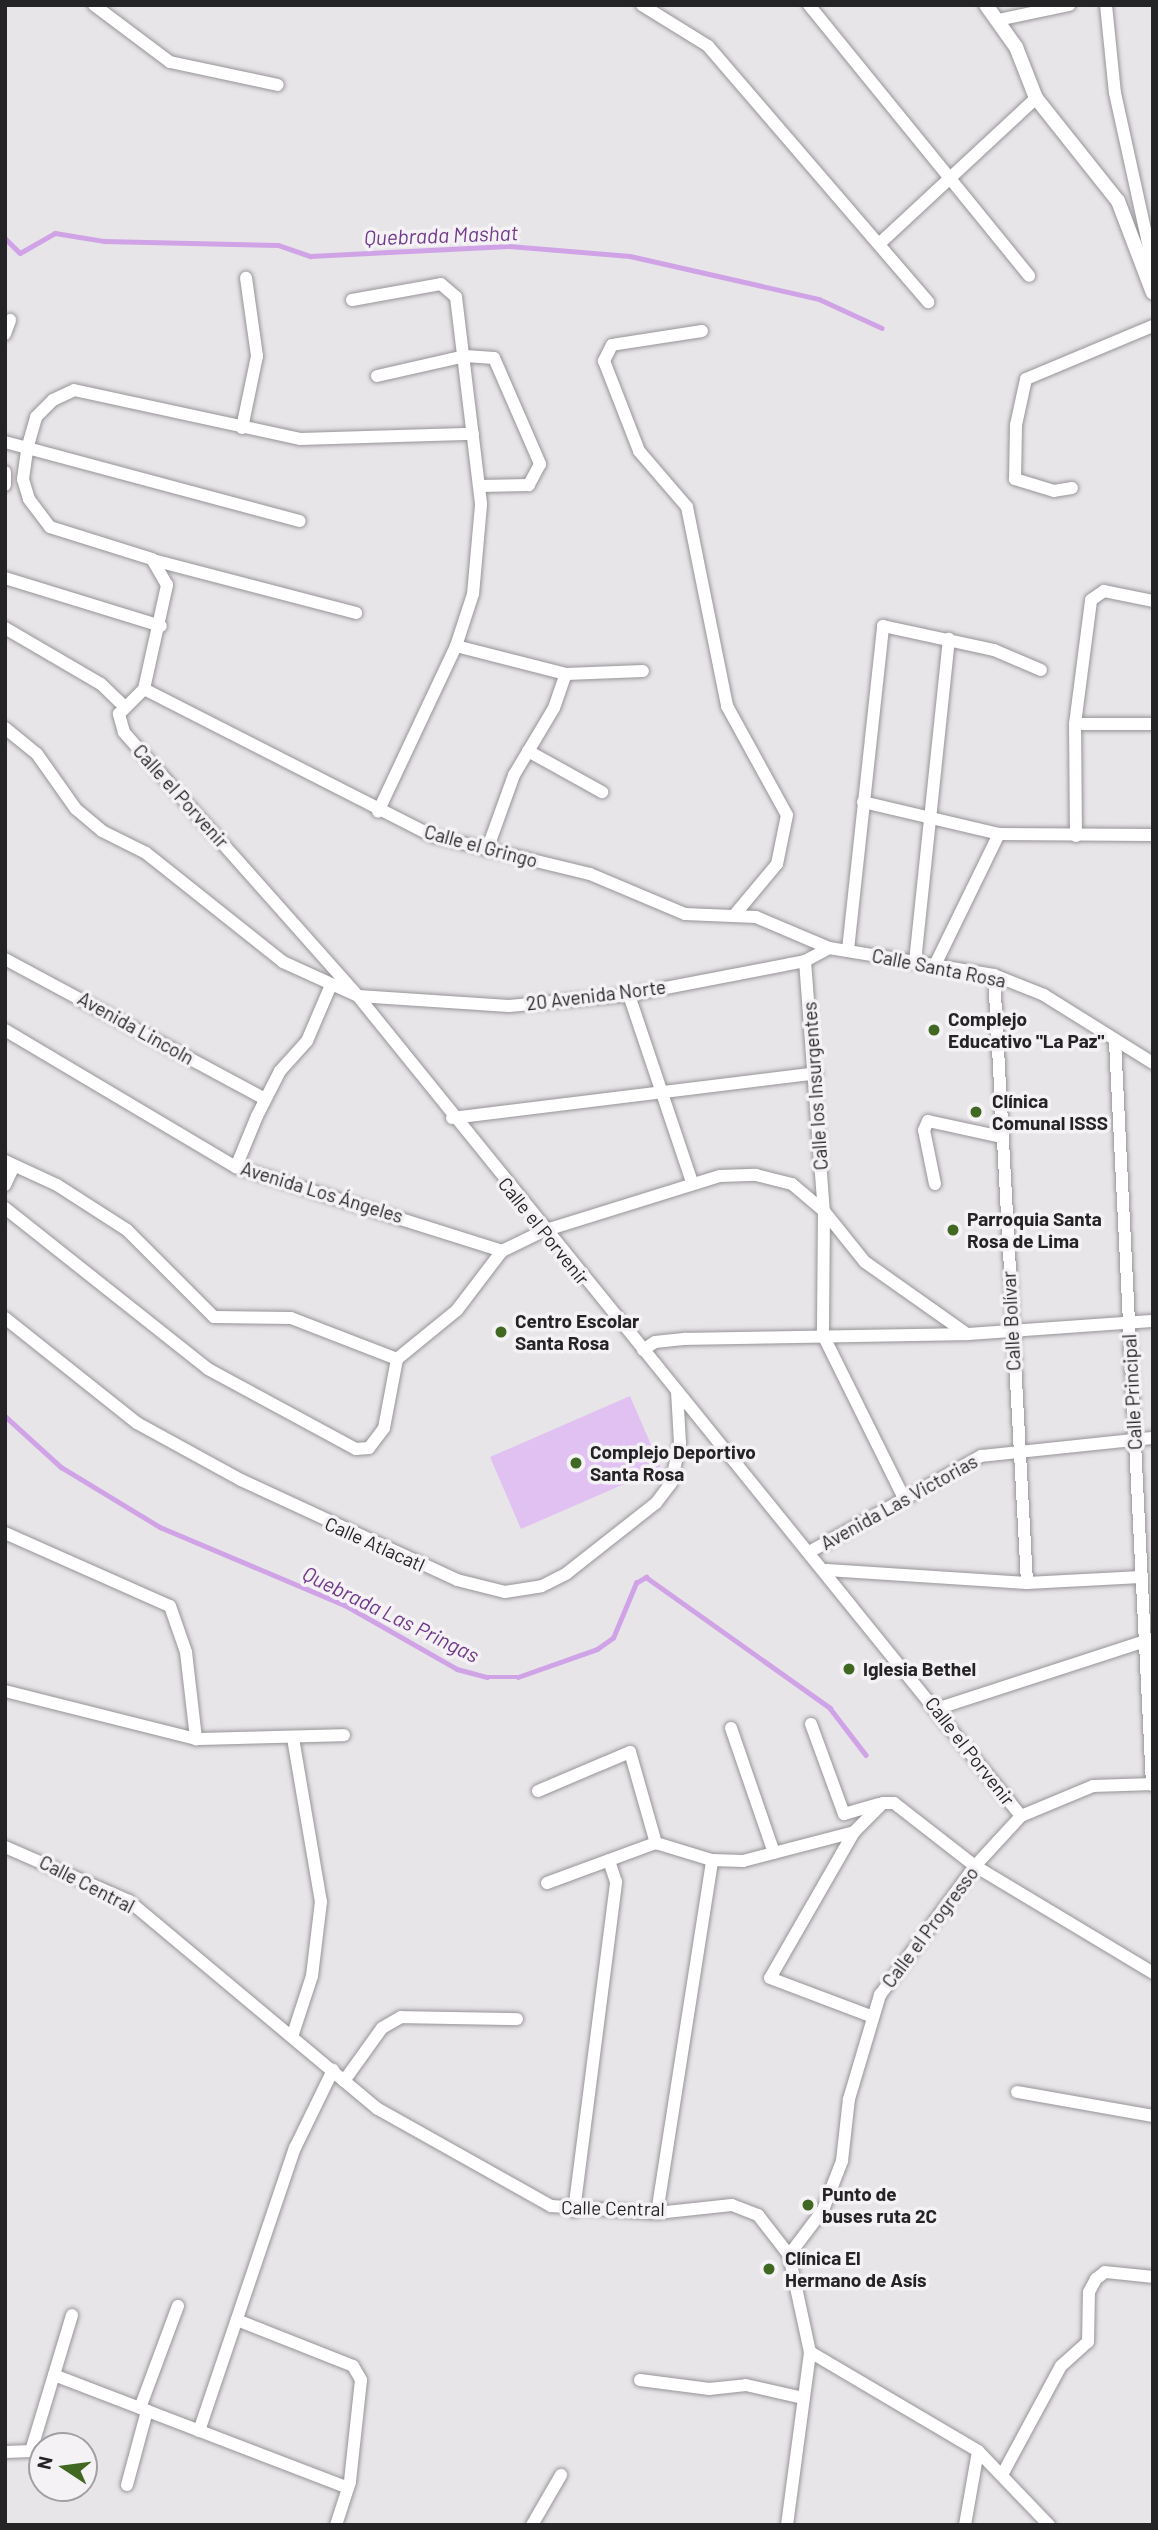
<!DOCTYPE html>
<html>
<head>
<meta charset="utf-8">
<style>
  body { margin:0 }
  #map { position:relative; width:1158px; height:2530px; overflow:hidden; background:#e8e5e9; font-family:Barlow,sans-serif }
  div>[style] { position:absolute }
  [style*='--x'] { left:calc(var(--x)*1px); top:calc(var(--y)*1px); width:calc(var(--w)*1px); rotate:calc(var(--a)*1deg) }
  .green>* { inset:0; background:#e1c0f2 }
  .stream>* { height:4.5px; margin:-2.25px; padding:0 2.25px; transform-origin:2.25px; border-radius:2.25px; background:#d0a3e7 }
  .roads { filter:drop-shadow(0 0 2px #979498) drop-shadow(0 0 2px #979498) }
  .minor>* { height:12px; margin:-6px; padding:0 6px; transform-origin:6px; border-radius:6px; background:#fff }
  .tertiary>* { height:14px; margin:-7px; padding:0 7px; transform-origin:7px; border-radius:7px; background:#fff }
  .dots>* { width:19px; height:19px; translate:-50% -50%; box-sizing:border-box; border:4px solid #f5f2f6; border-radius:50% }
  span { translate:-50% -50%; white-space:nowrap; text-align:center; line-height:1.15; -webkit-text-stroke:7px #f5f2f6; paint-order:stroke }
  .street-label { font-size:19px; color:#242325 }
  .poi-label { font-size:19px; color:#242325; font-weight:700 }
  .left { translate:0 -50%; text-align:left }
  .water-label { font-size:21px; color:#713a8a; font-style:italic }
  .frame { position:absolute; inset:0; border:7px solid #242325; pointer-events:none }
  .north { position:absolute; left:28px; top:2432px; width:70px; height:70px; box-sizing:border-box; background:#f5f2f6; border:2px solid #a19fa2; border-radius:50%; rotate:283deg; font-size:19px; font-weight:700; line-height:28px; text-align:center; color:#242325 }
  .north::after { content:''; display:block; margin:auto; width:24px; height:32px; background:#406823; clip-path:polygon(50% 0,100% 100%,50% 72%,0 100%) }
</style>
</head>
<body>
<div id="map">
  <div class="green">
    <i style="clip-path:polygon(630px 1396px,661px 1468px,521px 1529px,490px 1457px)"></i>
  </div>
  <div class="stream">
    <i style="--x:5;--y:238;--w:21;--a:45"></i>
    <i style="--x:20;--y:253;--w:40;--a:-29.7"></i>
    <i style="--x:55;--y:233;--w:50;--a:9.3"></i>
    <i style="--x:104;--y:241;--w:174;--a:1.3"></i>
    <i style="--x:278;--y:245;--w:34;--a:19"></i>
    <i style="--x:310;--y:256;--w:199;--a:-2.9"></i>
    <i style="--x:509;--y:246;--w:121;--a:4.7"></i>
    <i style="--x:630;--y:256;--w:194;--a:12.8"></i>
    <i style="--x:819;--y:299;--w:69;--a:24.7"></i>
    <i style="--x:5;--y:1416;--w:76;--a:42.3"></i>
    <i style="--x:61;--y:1467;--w:116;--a:31.2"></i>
    <i style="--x:160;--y:1527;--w:201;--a:22.9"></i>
    <i style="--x:345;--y:1605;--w:129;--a:29.7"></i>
    <i style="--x:457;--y:1669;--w:31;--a:15"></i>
    <i style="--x:487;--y:1677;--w:31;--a:0"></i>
    <i style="--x:518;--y:1677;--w:84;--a:-19.5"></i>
    <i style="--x:597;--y:1649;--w:19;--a:-35"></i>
    <i style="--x:613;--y:1638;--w:60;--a:-67.3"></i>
    <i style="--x:636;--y:1583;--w:12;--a:-31"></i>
    <i style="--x:646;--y:1577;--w:226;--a:35.4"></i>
    <i style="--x:830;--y:1708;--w:59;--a:52.5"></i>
  </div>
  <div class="roads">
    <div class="minor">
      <i style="--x:94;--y:5;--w:95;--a:36.9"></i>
      <i style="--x:170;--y:62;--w:110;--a:12"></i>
      <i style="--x:642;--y:5;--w:78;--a:31.8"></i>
      <i style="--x:708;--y:46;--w:338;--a:49.3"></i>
      <i style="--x:809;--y:5;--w:349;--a:50.9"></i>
      <i style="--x:1106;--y:5;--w:88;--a:84.2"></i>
      <i style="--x:1115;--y:93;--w:163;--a:77.6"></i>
      <i style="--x:1150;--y:252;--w:25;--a:95"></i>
      <i style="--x:998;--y:20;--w:73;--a:-11.9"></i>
      <i style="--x:879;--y:244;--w:214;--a:-42.9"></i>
      <i style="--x:352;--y:300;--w:90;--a:-10.2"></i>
      <i style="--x:441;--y:284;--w:20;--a:41"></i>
      <i style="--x:456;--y:297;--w:209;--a:83.1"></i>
      <i style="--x:481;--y:505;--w:89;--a:95.1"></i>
      <i style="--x:473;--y:594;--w:55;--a:108.1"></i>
      <i style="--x:456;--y:646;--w:183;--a:115.2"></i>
      <i style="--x:702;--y:331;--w:91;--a:171.2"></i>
      <i style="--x:612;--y:345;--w:18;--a:117"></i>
      <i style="--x:604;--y:361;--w:97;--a:68.7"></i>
      <i style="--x:639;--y:451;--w:74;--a:49.4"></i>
      <i style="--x:687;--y:507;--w:203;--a:78.6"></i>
      <i style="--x:727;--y:706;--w:124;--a:61.2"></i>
      <i style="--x:787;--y:815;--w:50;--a:101.5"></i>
      <i style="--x:777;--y:864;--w:64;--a:129.9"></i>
      <i style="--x:5;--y:334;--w:15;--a:-70"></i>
      <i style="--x:377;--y:376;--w:90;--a:-12.8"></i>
      <i style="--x:465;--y:356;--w:29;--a:4"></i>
      <i style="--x:494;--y:358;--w:116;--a:66.5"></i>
      <i style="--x:540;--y:464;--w:24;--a:118"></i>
      <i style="--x:529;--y:485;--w:49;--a:178.8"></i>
      <i style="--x:242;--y:428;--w:74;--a:-78.2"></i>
      <i style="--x:257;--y:356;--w:79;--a:-98"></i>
      <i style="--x:5;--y:442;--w:305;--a:15"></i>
      <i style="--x:5;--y:472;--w:13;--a:90"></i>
      <i style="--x:1072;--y:488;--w:18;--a:171"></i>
      <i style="--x:1054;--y:491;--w:41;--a:-162.9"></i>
      <i style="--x:1015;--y:479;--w:54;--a:-88.9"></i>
      <i style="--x:1016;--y:425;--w:47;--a:-77.7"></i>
      <i style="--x:1026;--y:379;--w:138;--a:-22.7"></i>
      <i style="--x:153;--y:560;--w:210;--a:14.6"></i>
      <i style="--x:5;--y:578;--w:163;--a:17.1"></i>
      <i style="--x:5;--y:628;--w:111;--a:30.3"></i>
      <i style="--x:101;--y:684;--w:30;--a:44"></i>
      <i style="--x:456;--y:646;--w:114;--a:14.3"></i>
      <i style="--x:566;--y:674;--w:77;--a:-2.2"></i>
      <i style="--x:144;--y:689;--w:107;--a:-77.5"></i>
      <i style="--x:167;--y:585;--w:30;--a:-120"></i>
      <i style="--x:152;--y:559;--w:107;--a:-162.6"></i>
      <i style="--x:50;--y:527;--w:35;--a:-127"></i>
      <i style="--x:29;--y:499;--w:21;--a:-107"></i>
      <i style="--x:23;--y:479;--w:30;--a:-82"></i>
      <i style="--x:27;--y:449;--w:33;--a:-74"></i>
      <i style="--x:36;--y:417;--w:24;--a:-45"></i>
      <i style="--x:53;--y:400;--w:23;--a:-25"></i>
      <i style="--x:74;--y:390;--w:231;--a:12.2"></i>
      <i style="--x:300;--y:439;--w:173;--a:-1.7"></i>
      <i style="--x:1075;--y:724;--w:78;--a:0"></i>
      <i style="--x:5;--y:728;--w:41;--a:39.1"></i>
      <i style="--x:37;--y:754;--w:67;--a:54.7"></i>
      <i style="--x:76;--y:809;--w:34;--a:40"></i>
      <i style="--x:102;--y:831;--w:49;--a:26.6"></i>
      <i style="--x:146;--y:853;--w:175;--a:38.5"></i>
      <i style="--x:283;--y:962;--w:82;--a:24.4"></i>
      <i style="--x:358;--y:996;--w:151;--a:3.8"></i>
      <i style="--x:509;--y:1006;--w:121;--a:-5.2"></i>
      <i style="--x:629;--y:995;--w:179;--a:-10.9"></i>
      <i style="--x:805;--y:961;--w:27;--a:-28"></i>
      <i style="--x:528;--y:751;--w:85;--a:29"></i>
      <i style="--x:863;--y:802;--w:140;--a:13.2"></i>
      <i style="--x:999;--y:834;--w:154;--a:0.4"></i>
      <i style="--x:1076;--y:836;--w:112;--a:-90.5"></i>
      <i style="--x:1075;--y:724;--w:125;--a:-82.6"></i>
      <i style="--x:1091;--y:600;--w:16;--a:-35"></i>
      <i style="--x:1104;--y:591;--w:50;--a:11.5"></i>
      <i style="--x:487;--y:850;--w:80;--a:-70.2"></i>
      <i style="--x:514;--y:775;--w:78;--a:-59.2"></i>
      <i style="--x:554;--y:708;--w:36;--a:-71"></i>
      <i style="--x:848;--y:950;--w:326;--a:-83.8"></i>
      <i style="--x:883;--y:626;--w:114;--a:12.2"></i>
      <i style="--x:994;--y:650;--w:51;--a:23.1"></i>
      <i style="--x:5;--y:959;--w:295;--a:28.3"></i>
      <i style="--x:805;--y:961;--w:251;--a:85.7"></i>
      <i style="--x:824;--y:1211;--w:65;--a:51.2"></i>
      <i style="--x:865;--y:1262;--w:125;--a:35.2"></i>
      <i style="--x:967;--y:1334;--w:186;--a:-4"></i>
      <i style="--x:915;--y:962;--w:325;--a:-84"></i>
      <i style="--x:935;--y:965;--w:146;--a:-64"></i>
      <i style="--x:994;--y:975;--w:609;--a:86.89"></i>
      <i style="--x:629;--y:995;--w:197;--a:71.4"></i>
      <i style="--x:5;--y:1030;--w:269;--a:30.7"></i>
      <i style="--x:236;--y:1167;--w:279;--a:17.5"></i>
      <i style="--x:1115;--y:1041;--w:745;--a:87.15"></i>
      <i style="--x:452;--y:1118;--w:367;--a:-7"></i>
      <i style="--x:5;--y:1161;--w:57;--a:24.8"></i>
      <i style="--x:57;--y:1185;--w:83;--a:32.7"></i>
      <i style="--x:127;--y:1230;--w:123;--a:45"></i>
      <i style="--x:214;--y:1317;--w:77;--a:0.7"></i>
      <i style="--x:291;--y:1318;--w:114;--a:21.1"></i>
      <i style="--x:397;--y:1359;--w:77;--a:-39.2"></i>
      <i style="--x:457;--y:1310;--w:74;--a:-52.7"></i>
      <i style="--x:502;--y:1251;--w:46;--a:-26"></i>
      <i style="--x:543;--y:1231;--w:185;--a:-17.3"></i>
      <i style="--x:720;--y:1176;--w:36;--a:-2"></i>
      <i style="--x:756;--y:1175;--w:37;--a:14"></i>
      <i style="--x:792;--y:1184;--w:42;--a:40.2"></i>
      <i style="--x:824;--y:1211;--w:124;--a:90.5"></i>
      <i style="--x:823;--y:1335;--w:182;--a:63.6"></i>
      <i style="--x:236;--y:1167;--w:55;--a:-67.6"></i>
      <i style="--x:257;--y:1116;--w:51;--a:-62.9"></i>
      <i style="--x:280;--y:1071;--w:40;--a:-48"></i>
      <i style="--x:307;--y:1041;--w:61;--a:-66.8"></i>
      <i style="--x:935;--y:1184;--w:55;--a:-101.5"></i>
      <i style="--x:924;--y:1130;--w:10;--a:-66"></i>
      <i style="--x:928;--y:1121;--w:76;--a:12.2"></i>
      <i style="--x:5;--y:1185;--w:14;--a:-65"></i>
      <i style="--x:11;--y:1172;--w:11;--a:-117"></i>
      <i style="--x:5;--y:1208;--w:259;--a:38.4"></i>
      <i style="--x:208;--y:1369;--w:168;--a:28.4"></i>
      <i style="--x:356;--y:1449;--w:13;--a:-4"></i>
      <i style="--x:369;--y:1448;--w:25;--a:-53"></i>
      <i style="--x:384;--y:1428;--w:70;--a:-79.3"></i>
      <i style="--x:5;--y:1318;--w:169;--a:38.5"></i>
      <i style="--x:137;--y:1423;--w:119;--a:28.7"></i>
      <i style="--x:241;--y:1480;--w:238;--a:24.8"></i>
      <i style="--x:457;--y:1580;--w:49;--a:14"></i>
      <i style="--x:505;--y:1592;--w:37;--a:-9"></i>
      <i style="--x:542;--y:1586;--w:28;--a:-27"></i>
      <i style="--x:567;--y:1573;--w:113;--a:-38.2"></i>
      <i style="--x:656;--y:1503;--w:25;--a:-53"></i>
      <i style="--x:671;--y:1483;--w:41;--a:-77.3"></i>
      <i style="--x:680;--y:1443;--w:52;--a:-93.3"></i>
      <i style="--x:643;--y:1350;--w:14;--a:-34"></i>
      <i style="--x:655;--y:1342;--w:31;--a:-6"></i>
      <i style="--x:686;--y:1339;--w:281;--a:-1"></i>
      <i style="--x:5;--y:1533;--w:180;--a:23.9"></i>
      <i style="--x:170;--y:1606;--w:49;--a:70.8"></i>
      <i style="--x:186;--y:1652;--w:88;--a:83.4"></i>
      <i style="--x:811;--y:1551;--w:195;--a:-29.2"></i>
      <i style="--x:981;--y:1456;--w:173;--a:-6"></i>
      <i style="--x:827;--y:1570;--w:200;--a:3.7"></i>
      <i style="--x:1027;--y:1583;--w:114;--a:-3"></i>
      <i style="--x:5;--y:1691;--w:197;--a:14.1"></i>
      <i style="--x:196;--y:1739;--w:148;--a:-1.5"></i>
      <i style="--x:936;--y:1709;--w:227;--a:-18"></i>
      <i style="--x:811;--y:1724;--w:96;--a:69.9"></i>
      <i style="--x:844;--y:1814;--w:36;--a:-16"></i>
      <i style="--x:731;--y:1728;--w:132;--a:71"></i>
      <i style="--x:538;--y:1791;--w:100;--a:-23"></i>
      <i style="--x:630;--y:1752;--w:95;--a:74.1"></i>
      <i style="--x:1021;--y:1816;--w:1054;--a:-128.96"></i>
      <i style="--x:358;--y:996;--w:353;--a:-131.6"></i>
      <i style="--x:124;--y:732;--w:19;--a:-106"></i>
      <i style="--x:119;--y:714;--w:35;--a:-45"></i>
      <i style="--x:144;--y:689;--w:324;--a:27"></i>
      <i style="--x:433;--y:836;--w:162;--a:13.6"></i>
      <i style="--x:590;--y:874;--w:103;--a:22.8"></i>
      <i style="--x:685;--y:914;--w:71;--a:2.4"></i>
      <i style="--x:756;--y:917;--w:79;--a:23"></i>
      <i style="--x:829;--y:948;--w:167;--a:9.3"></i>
      <i style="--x:994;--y:975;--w:54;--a:21.8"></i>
      <i style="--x:1044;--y:995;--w:128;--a:32"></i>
      <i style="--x:854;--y:1832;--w:168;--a:119.9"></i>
      <i style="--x:770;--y:1978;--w:110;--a:20.7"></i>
      <i style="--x:5;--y:1847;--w:135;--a:23.5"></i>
      <i style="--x:129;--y:1901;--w:324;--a:39.9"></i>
      <i style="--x:378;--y:2109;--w:198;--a:29.3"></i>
      <i style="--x:551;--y:2206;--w:106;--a:3.8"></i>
      <i style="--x:657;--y:2213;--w:75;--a:-6.1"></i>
      <i style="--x:732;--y:2205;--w:28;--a:21"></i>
      <i style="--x:758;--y:2215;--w:51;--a:52.2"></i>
      <i style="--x:789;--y:2255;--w:99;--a:77.8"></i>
      <i style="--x:810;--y:2352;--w:195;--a:30.5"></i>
      <i style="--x:978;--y:2451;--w:103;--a:46.2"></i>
      <i style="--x:547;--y:1883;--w:116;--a:-20.2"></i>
      <i style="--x:656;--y:1843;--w:59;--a:16.9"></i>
      <i style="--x:712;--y:1860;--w:31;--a:2"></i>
      <i style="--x:743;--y:1861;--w:115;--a:-14.6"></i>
      <i style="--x:854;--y:1832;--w:41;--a:-45"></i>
      <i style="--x:883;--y:1803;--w:11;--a:0"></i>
      <i style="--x:894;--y:1803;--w:103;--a:37.9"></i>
      <i style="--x:975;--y:1866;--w:208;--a:31"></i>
      <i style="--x:293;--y:2034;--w:61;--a:-71.9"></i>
      <i style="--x:312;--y:1976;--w:75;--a:-83.1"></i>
      <i style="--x:321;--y:1902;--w:165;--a:-99.7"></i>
      <i style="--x:344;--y:2081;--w:65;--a:-54.4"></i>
      <i style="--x:382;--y:2028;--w:22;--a:-30"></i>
      <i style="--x:401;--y:2017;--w:116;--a:1"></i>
      <i style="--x:1017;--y:2092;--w:138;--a:10"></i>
      <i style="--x:574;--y:2211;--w:332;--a:-82.7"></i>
      <i style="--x:616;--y:1882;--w:23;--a:-108"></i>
      <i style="--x:657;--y:2213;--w:357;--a:-81.1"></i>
      <i style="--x:789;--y:2255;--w:56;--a:-52.9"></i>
      <i style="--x:823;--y:2210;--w:53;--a:-68.8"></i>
      <i style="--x:842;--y:2161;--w:62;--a:-83.6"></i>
      <i style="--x:849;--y:2099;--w:109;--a:-73.4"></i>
      <i style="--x:880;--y:1995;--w:160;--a:-53.6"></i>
      <i style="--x:975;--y:1866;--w:68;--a:-47.4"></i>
      <i style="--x:1021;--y:1816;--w:78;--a:-22.6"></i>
      <i style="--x:1093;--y:1786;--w:60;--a:-1.9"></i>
      <i style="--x:237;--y:2320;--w:125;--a:21.6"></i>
      <i style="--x:353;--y:2366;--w:16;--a:60"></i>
      <i style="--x:361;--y:2380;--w:103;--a:96.2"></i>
      <i style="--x:350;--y:2482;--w:45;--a:108"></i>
      <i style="--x:54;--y:2375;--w:315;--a:21"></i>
      <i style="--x:640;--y:2380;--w:70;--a:7.4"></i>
      <i style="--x:709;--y:2389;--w:37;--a:-6"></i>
      <i style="--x:746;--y:2385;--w:58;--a:12.8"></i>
      <i style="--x:140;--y:2408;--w:109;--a:-69.6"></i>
      <i style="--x:199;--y:2431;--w:299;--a:-71.3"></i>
      <i style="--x:295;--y:2148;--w:87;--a:-64"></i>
      <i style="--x:5;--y:2452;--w:26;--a:-2"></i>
      <i style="--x:31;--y:2451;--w:142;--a:-73.2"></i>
      <i style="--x:1002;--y:2475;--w:124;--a:-61.6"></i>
      <i style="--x:1061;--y:2366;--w:36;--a:-42"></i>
      <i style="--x:1088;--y:2342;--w:50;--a:-88.9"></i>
      <i style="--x:1089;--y:2292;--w:15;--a:-62"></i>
      <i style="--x:1096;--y:2279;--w:11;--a:-38"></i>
      <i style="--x:1105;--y:2272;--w:48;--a:5.9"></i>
      <i style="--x:127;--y:2485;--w:77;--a:-74.9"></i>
      <i style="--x:532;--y:2525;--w:58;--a:-59.9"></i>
      <i style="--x:787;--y:2525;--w:175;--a:-82.4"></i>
      <i style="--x:965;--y:2525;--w:75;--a:-80"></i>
    </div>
    <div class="tertiary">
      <i style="--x:986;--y:5;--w:52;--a:54.5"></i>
      <i style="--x:1016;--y:47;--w:55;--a:68.6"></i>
      <i style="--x:1036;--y:98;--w:132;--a:51.5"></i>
      <i style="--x:1118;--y:201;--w:98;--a:69.2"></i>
    </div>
  </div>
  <div class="dots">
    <i style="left:934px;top:1030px;background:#406823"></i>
    <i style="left:976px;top:1112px;background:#406823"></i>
    <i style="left:953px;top:1230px;background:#406823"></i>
    <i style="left:501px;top:1332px;background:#406823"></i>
    <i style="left:576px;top:1463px;background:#406823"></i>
    <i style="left:849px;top:1669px;background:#406823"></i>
    <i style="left:808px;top:2205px;background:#406823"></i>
    <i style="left:769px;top:2269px;background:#406823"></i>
  </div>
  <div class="street-label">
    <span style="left:181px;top:796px;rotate:48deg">Calle el Porvenir</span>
    <span style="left:481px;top:846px;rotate:15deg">Calle el Gringo</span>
    <span style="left:939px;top:968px;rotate:11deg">Calle Santa Rosa</span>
    <span style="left:596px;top:995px;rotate:-7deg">20 Avenida Norte</span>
    <span style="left:136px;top:1028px;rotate:29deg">Avenida Lincoln</span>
    <span style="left:815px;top:1086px;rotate:-94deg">Calle los Insurgentes</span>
    <span style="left:322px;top:1192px;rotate:17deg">Avenida Los Ángeles</span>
    <span style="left:544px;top:1231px;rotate:51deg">Calle el Porvenir</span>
    <span style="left:1011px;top:1321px;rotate:-93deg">Calle Bolívar</span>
    <span style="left:1132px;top:1392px;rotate:-93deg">Calle Principal</span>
    <span style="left:899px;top:1502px;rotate:-29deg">Avenida Las Victorias</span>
    <span style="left:375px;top:1544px;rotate:24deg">Calle Atlacatl</span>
    <span style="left:970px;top:1751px;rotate:52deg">Calle el Porvenir</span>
    <span style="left:87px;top:1884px;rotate:27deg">Calle Central</span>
    <span style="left:930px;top:1927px;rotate:-53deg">Calle el Progresso</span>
    <span style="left:613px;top:2208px;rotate:1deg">Calle Central</span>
  </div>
  <div class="poi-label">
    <span class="left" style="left:948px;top:1030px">Complejo<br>Educativo "La Paz"</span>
    <span class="left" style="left:992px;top:1112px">Clínica<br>Comunal ISSS</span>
    <span class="left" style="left:967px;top:1230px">Parroquia Santa<br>Rosa de Lima</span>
    <span class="left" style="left:515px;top:1332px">Centro Escolar<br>Santa Rosa</span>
    <span class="left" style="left:590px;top:1463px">Complejo Deportivo<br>Santa Rosa</span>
    <span class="left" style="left:863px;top:1669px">Iglesia Bethel</span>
    <span class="left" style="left:822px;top:2205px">Punto de<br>buses ruta 2C</span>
    <span class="left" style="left:785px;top:2269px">Clínica El<br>Hermano de Asís</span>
  </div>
  <div class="water-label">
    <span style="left:441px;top:235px;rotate:-2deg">Quebrada Mashat</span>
    <span style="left:391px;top:1614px;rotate:26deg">Quebrada Las Pringas</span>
  </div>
  <div class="frame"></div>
  <div class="north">N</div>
</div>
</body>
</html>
